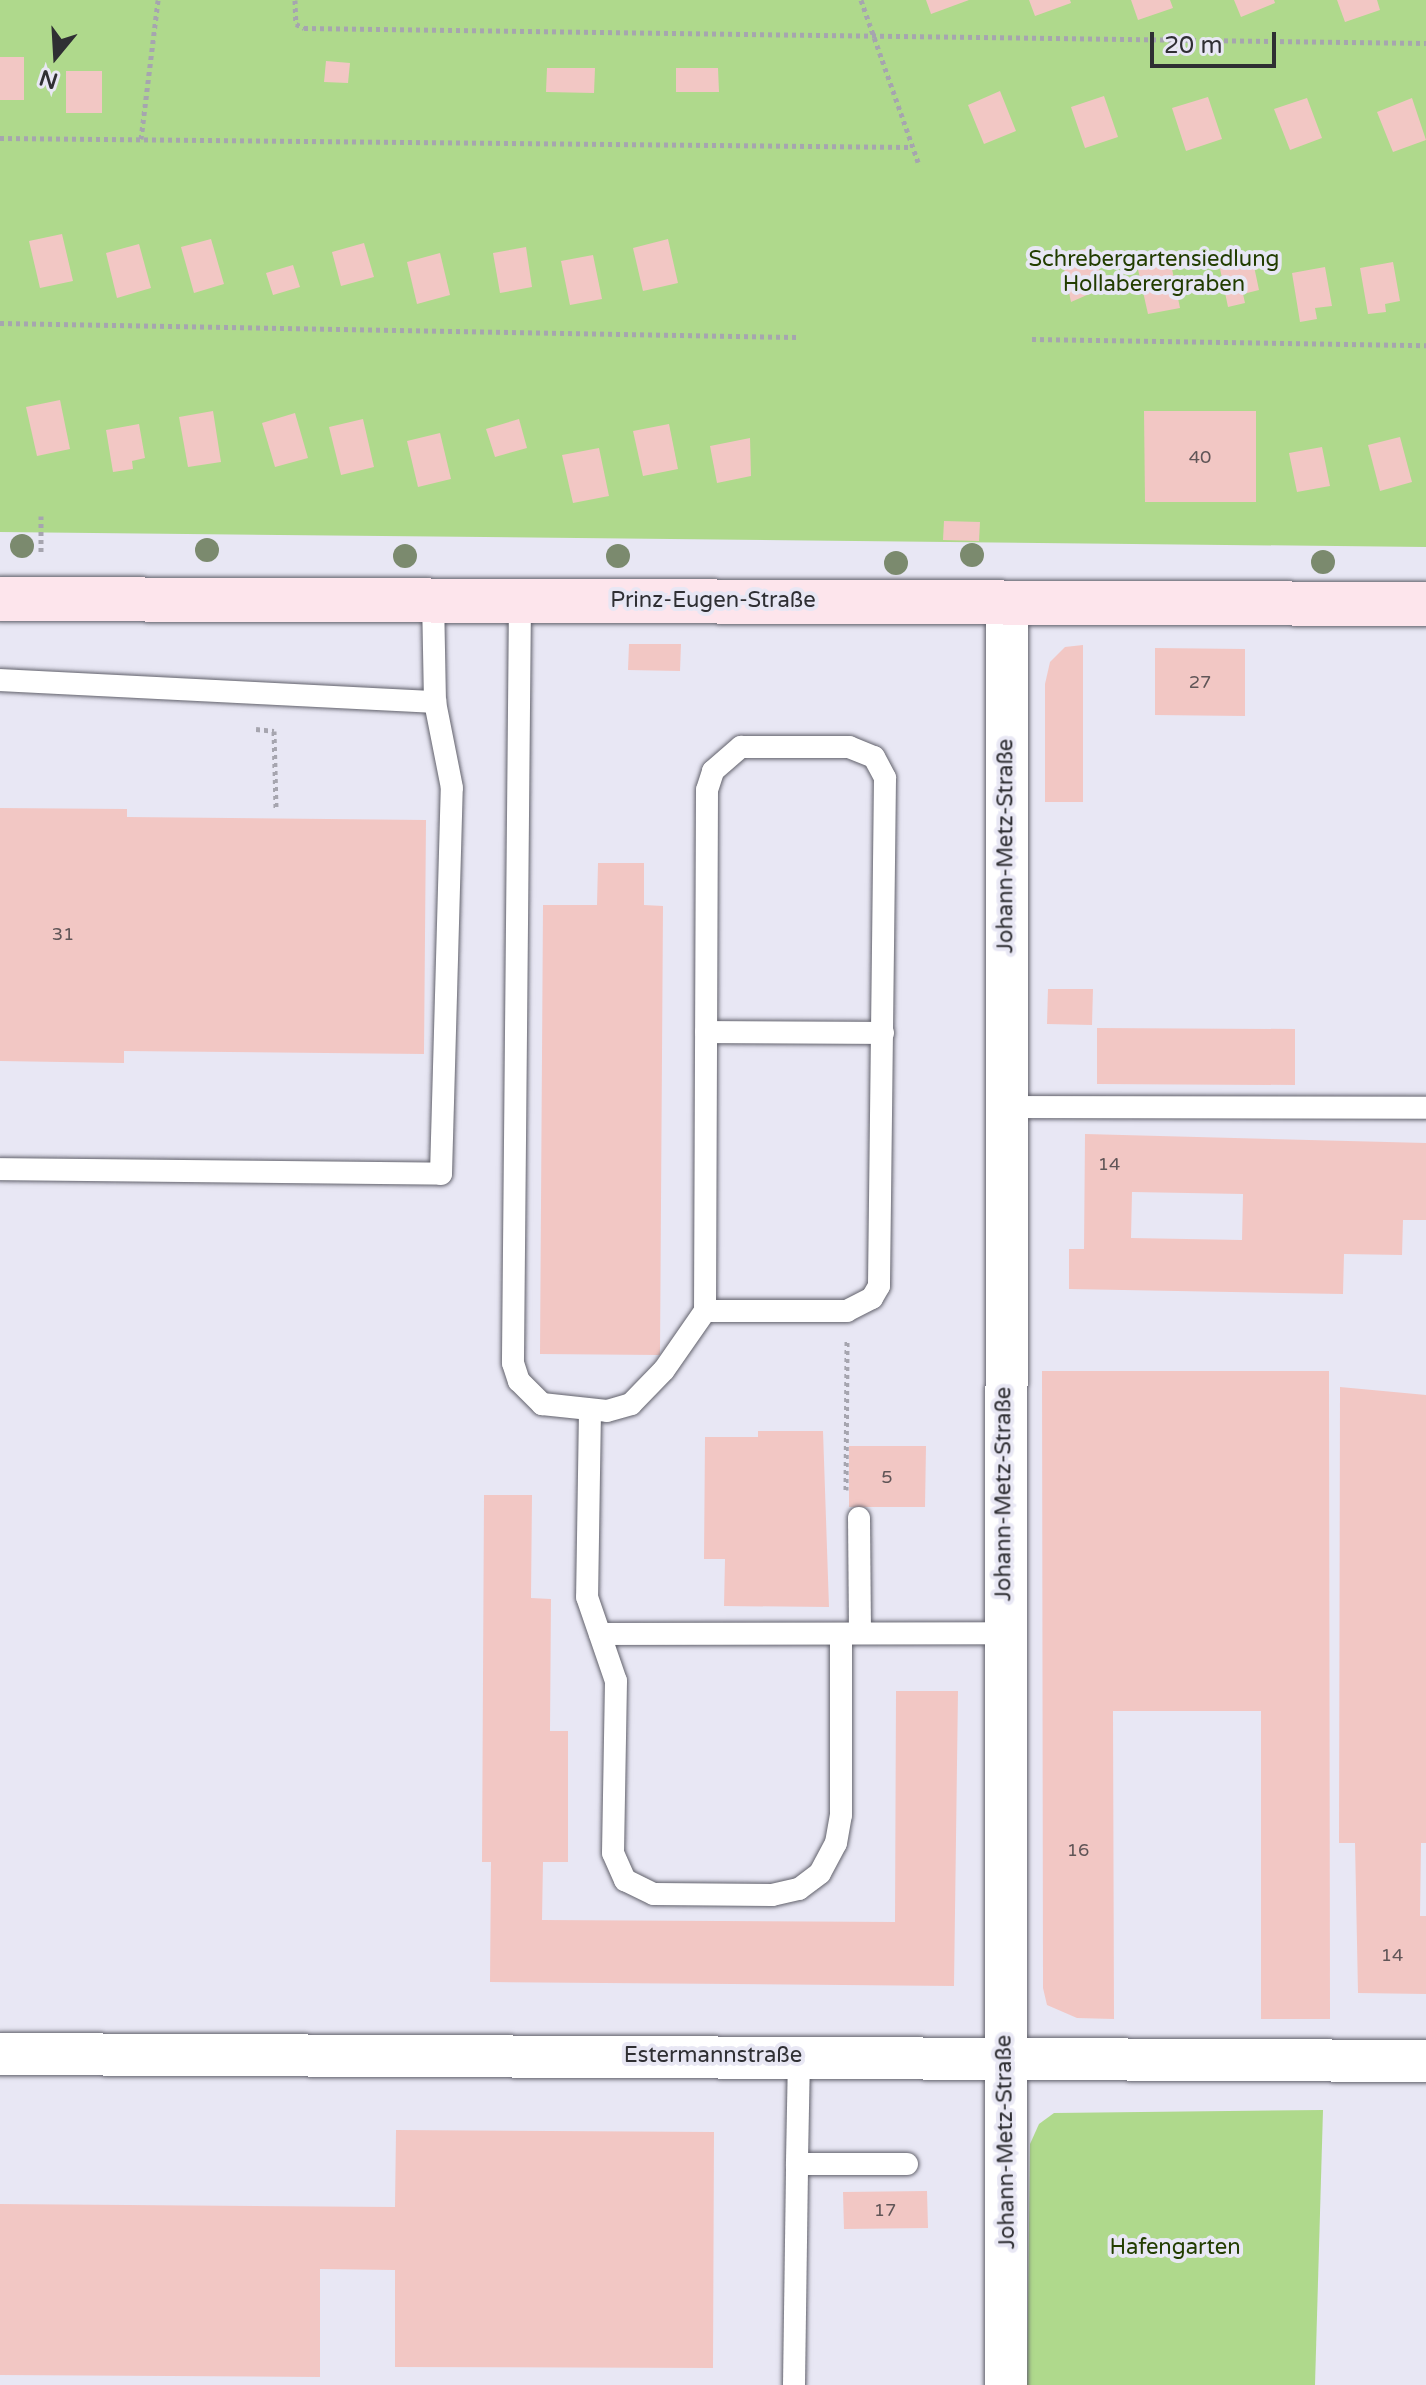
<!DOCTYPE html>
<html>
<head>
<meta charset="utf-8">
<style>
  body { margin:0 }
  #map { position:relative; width:1426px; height:2385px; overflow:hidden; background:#e8e7f4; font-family:"Varela Round",sans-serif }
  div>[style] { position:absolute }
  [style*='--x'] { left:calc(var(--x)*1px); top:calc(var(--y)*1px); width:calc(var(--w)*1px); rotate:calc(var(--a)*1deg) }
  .green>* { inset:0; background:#afd98c }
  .building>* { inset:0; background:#f2c7c4 }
  .path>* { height:5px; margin-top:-2.5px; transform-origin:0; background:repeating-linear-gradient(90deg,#a6a5af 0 4px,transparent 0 8px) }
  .roads { filter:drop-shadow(0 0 2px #61616b) drop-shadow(0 0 2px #61616b) }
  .lane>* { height:22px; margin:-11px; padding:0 11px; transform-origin:11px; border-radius:11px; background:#fff }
  .street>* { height:42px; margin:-21px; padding:0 21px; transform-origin:21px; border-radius:21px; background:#fff }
  .secondary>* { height:44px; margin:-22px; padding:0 22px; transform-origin:22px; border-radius:22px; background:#fde5ec }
  .trees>* { width:24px; height:24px; margin:-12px; border-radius:50%; background:#7b8a6e }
  span { translate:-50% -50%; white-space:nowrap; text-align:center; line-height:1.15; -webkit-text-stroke:8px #e8e7f4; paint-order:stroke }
  .number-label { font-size:18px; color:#605557 }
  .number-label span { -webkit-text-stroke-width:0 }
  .park-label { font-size:22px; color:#223d00 }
  .street-label { font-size:22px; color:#2f2f33 }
  .north { position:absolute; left:16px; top:16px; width:80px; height:80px; -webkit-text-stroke:6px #e8e7f4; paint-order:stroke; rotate:198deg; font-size:22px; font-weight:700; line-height:32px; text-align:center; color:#2f2f33 }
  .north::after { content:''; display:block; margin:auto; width:28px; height:36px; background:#2f2f33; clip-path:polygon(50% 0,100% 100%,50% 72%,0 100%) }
  .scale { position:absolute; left:1150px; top:32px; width:126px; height:36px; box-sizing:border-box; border:4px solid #2f2f33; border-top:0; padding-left:10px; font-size:24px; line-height:28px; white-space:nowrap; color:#2f2f33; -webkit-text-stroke:6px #e8e7f4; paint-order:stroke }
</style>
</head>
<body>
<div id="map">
  <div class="green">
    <i style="clip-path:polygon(0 0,1426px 0,1426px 547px,0 532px)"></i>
    <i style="clip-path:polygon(1323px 2110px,1315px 2385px,1027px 2385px,1030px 2144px,1039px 2124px,1054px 2113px)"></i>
  </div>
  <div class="building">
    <i style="clip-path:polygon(926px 0,969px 0,931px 14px)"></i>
    <i style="clip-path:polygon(1029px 0,1070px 0,1071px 3px,1035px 16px)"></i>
    <i style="clip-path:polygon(1131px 0,1170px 0,1173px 8px,1138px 20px)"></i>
    <i style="clip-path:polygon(1234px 0,1274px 0,1275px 3px,1241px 17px)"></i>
    <i style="clip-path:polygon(1337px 0,1377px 0,1380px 10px,1345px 22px)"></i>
    <i style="clip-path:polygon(0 57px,24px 57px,24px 100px,0 100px)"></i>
    <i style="clip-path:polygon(326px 61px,350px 63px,348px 83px,324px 82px)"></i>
    <i style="clip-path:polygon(547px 68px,595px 68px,594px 93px,546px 92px)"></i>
    <i style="clip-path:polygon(676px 68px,718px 68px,719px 92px,676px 92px)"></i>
    <i style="clip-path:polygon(66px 71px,102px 71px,102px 113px,66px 113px)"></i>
    <i style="clip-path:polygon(1000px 91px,1016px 131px,984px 144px,968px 105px)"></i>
    <i style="clip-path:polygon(1104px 96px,1118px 137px,1085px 148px,1071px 107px)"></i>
    <i style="clip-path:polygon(1208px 97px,1222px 139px,1186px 151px,1172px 108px)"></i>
    <i style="clip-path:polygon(1307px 98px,1322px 138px,1290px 150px,1274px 109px)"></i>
    <i style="clip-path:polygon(1412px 98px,1426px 140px,1393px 152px,1377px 112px)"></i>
    <i style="clip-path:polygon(62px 234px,73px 281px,40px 288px,29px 241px)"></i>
    <i style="clip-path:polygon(211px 239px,224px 284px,194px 293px,181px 247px)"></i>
    <i style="clip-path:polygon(668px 239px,678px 283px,643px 291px,633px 248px)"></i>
    <i style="clip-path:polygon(364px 243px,374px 277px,341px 286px,332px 252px)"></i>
    <i style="clip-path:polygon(139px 244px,151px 288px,117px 298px,106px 253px)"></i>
    <i style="clip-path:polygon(526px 247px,532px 287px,500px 293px,493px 253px)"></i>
    <i style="clip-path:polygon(1094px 247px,1103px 288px,1071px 302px,1061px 254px)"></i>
    <i style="clip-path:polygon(1251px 252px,1259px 290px,1243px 294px,1245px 303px,1228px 307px,1218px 259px)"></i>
    <i style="clip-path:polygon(440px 253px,450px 295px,417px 304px,407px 262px)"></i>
    <i style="clip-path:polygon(593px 255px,602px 299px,570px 305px,561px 261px)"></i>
    <i style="clip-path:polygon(1170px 259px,1180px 308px,1148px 314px,1137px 265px)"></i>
    <i style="clip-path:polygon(1393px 262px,1400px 301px,1385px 304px,1386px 312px,1368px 314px,1360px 268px)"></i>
    <i style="clip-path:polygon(293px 265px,300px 287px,273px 295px,266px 273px)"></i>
    <i style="clip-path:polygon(1325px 267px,1332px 306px,1315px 308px,1317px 319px,1300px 322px,1292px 273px)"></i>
    <i style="clip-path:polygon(60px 400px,70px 449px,37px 456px,26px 407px)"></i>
    <i style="clip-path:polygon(213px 411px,221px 462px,188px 467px,179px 417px)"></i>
    <i style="clip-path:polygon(1144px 411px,1256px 411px,1256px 502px,1145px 502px)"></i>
    <i style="clip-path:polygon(295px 413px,308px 458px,275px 467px,262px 423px)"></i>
    <i style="clip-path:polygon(363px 419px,374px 467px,341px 475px,329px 427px)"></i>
    <i style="clip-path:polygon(519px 419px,527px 448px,495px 457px,486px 429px)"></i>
    <i style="clip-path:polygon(139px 424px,145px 458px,132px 461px,133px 469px,113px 472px,106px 430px)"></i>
    <i style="clip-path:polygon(669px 424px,678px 469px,643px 476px,633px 431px)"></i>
    <i style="clip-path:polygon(440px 433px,451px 479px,418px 487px,407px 441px)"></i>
    <i style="clip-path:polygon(1400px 437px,1412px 482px,1380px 491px,1368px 445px)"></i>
    <i style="clip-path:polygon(750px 438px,751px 476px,717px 483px,710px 446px)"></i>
    <i style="clip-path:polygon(1322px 447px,1330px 486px,1297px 492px,1289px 453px)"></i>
    <i style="clip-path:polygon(599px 448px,609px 496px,573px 503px,562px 455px)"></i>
    <i style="clip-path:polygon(944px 521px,980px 522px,979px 541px,943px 540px)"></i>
    <i style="clip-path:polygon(629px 644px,681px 644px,680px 671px,628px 670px)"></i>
    <i style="clip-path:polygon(1083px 645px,1083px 802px,1045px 802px,1045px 684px,1050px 662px,1065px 647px)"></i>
    <i style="clip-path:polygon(1155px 648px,1245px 649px,1245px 716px,1155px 715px)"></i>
    <i style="clip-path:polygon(0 808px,127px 809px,127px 817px,426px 820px,424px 1054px,124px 1051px,124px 1063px,0 1061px)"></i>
    <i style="clip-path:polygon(598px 863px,644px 863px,644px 905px,663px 906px,660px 1355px,540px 1354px,543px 905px,597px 905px)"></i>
    <i style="clip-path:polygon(1048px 989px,1093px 989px,1092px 1025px,1047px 1024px)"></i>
    <i style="clip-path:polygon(1097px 1028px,1295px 1029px,1295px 1085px,1097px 1084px)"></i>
    <i style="clip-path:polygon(evenodd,1085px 1134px,1426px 1143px,1426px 1220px,1403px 1220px,1402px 1255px,1344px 1254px,1343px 1294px,1069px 1289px,1069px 1249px,1084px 1249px,1085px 1134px,1132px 1192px,1243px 1194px,1242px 1240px,1131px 1238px,1132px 1192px)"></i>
    <i style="clip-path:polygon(1042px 1371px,1329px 1371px,1330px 2019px,1261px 2019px,1261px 1711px,1113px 1711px,1114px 2019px,1077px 2018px,1047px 2005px,1043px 1988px)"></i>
    <i style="clip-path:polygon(1340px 1387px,1426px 1395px,1426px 1843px,1421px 1843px,1420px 1916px,1426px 1916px,1426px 1994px,1358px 1993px,1355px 1843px,1339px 1843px)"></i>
    <i style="clip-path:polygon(758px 1431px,823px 1431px,829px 1607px,724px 1606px,725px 1559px,704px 1559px,705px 1437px,758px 1437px)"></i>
    <i style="clip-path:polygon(849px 1446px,926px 1446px,925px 1507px,849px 1507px)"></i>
    <i style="clip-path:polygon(484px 1495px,532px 1495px,531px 1598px,551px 1599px,550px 1731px,568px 1731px,568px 1862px,543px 1862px,542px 1920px,895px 1922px,896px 1691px,958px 1691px,954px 1986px,490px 1982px,491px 1862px,482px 1862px)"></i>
    <i style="clip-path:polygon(396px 2130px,714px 2132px,713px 2368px,395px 2367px,395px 2270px,320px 2269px,320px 2377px,0 2375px,0 2204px,395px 2207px)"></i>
    <i style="clip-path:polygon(927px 2191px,928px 2228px,844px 2229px,843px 2192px)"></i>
  </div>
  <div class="path">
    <i style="--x:295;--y:0;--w:24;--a:88"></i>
    <i style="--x:296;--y:24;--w:9;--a:27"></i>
    <i style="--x:304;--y:28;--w:1122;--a:0.77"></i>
    <i style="--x:861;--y:0;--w:172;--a:70.6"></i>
    <i style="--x:0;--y:138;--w:912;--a:0.57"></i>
    <i style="--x:141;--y:139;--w:140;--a:-83"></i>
    <i style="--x:0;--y:323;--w:798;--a:1.01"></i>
    <i style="--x:1032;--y:339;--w:394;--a:0.9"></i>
    <i style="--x:41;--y:516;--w:39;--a:90"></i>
    <i style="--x:256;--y:729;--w:18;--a:6"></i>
    <i style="--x:274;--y:731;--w:78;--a:88.5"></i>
    <i style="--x:846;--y:1490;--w:150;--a:-89.6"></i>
  </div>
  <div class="roads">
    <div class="lane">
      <i style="--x:520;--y:600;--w:763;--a:90.53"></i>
      <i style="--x:513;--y:1363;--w:19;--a:72"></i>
      <i style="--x:519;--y:1381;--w:33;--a:45"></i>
      <i style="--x:542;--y:1404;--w:65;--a:6.1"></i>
      <i style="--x:607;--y:1411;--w:25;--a:-16"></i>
      <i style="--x:631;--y:1404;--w:47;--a:-45.9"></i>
      <i style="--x:664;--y:1370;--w:72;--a:-55.2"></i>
      <i style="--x:705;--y:1311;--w:521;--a:-89.78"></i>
      <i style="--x:707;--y:790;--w:20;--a:-72"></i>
      <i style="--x:713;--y:771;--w:37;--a:-41"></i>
      <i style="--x:741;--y:747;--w:108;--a:0"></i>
      <i style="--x:849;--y:747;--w:27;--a:22"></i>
      <i style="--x:874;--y:757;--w:24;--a:62"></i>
      <i style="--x:885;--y:778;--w:508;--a:90.68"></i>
      <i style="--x:879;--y:1286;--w:14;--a:120"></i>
      <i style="--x:872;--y:1298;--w:28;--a:153"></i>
      <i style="--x:847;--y:1311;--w:142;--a:180"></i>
      <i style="--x:0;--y:680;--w:436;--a:2.9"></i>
      <i style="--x:706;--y:1032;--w:177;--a:0.3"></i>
      <i style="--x:1005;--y:1107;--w:421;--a:0.1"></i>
      <i style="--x:0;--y:1169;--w:441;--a:0.6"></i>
      <i style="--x:441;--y:1174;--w:386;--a:-88.4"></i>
      <i style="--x:452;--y:788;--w:88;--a:-101.2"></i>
      <i style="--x:435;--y:702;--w:102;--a:-91.1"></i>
      <i style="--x:590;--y:1410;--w:187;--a:90.9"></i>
      <i style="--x:587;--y:1597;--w:89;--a:71"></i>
      <i style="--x:616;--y:1681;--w:172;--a:91"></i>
      <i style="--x:613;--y:1853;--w:30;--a:66"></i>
      <i style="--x:625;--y:1880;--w:32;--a:26"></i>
      <i style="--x:654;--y:1894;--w:118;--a:0.5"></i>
      <i style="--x:772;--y:1895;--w:28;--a:-13"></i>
      <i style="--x:799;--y:1889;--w:26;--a:-37"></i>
      <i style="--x:820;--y:1873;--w:34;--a:-62"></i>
      <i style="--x:836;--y:1843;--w:28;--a:-80"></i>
      <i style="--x:841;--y:1815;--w:181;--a:-90"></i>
      <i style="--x:859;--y:1518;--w:115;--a:89.5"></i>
      <i style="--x:600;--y:1634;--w:404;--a:-0.1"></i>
      <i style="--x:799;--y:2056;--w:108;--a:91.1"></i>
      <i style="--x:797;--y:2164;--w:110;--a:0"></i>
      <i style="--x:794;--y:2385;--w:221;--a:-89.2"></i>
    </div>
    <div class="street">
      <i style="--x:0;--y:2054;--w:1426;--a:0.28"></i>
      <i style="--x:1006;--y:2385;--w:1782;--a:-89.97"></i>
    </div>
    <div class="secondary">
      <i style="--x:0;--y:599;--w:1426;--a:0.2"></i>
    </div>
  </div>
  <div class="trees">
    <i style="left:22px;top:546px"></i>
    <i style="left:207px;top:550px"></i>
    <i style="left:972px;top:555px"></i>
    <i style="left:405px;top:556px"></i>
    <i style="left:618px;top:556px"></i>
    <i style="left:1323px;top:562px"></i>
    <i style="left:896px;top:563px"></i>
  </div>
  <div class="number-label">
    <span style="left:1200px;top:457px">40</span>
    <span style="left:1200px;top:682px">27</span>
    <span style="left:63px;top:934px">31</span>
    <span style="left:1109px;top:1164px">14</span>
    <span style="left:887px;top:1477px">5</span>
    <span style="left:1078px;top:1850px">16</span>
    <span style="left:1392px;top:1955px">14</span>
    <span style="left:885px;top:2210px">17</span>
  </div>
  <div class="park-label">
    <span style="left:1154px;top:272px">Schrebergartensiedlung<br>Hollaberergraben</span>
    <span style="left:1175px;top:2248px">Hafengarten</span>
  </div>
  <div class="street-label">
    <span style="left:713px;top:601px">Prinz-Eugen-Straße</span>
    <span style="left:1006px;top:846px;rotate:-90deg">Johann-Metz-Straße</span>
    <span style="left:1004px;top:1494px;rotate:-90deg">Johann-Metz-Straße</span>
    <span style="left:713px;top:2056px">Estermannstraße</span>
    <span style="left:1006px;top:2142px;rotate:-91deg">Johann-Metz-Straße</span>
  </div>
  <div class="north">N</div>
  <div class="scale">20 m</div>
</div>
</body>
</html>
